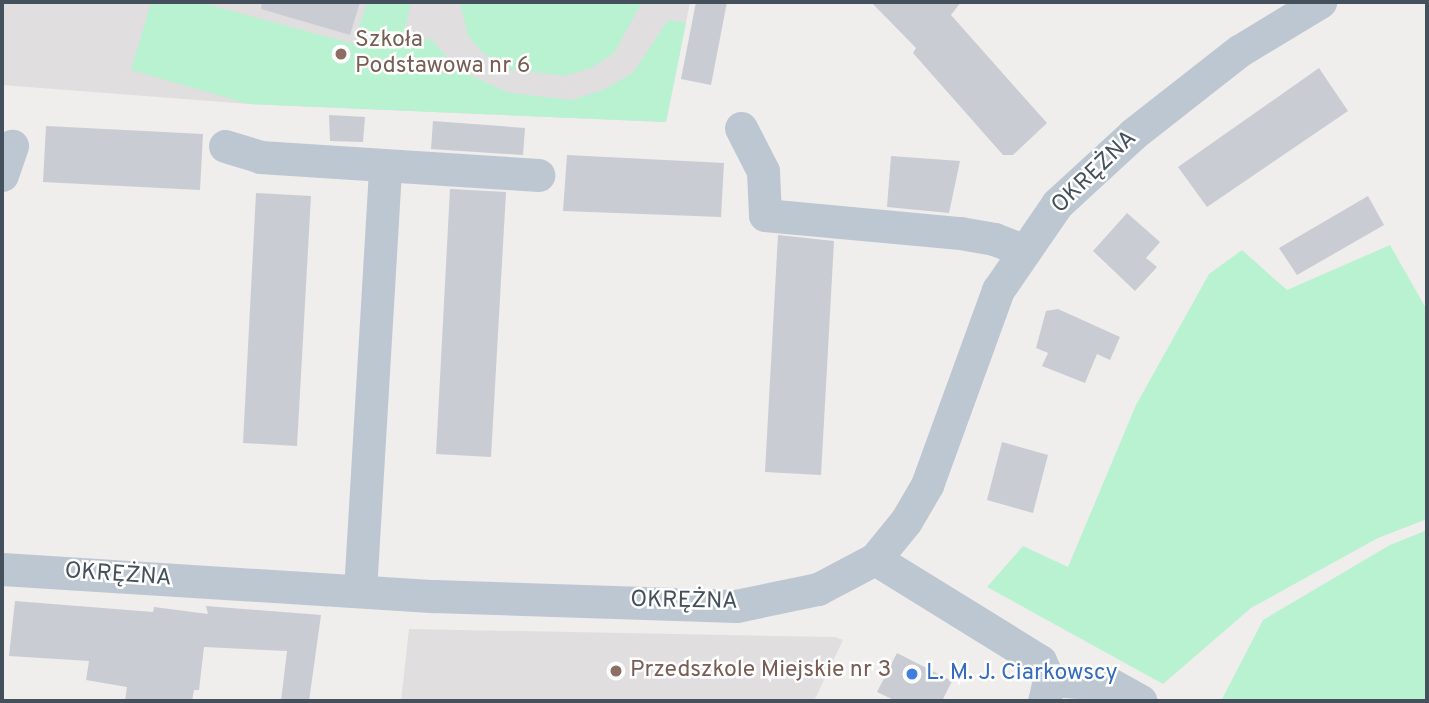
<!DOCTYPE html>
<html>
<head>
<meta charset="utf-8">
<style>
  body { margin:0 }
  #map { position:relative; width:1429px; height:703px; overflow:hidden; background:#f0eded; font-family:Overpass,sans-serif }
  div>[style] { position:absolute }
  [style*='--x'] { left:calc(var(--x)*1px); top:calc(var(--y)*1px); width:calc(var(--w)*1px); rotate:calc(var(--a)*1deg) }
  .education>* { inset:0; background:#e1dedf }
  .green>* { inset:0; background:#b8f2d1 }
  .building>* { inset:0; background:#c9ccd3 }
  .minor>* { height:33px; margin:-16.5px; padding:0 16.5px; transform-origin:16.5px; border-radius:16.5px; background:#bdc7d1 }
  .dots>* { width:19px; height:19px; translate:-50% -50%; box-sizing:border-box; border:4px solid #fff; border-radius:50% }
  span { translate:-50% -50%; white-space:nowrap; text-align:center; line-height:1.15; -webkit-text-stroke:5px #fff; paint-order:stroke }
  .education-label { font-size:23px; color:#785e54 }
  .left { translate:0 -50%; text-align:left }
  .street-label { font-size:23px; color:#44505c }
  .shop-label { font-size:23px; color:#366cbe }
  .frame { position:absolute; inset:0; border:4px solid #44505c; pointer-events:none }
</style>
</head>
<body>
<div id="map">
  <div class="education">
    <i style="clip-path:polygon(2px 2px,690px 2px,666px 122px,249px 104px,2px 85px)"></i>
    <i style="clip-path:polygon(409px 629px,835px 637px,843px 640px,814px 701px,401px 701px)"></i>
  </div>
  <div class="green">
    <i style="clip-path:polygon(151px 2px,199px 2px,354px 44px,367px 2px,411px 2px,404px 34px,432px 40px,457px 69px,509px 93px,572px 100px,603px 90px,633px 73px,668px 20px,686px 23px,666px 122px,249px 104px,131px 70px)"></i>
    <i style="clip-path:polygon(460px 2px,642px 2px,614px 53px,591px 68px,565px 76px,508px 69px,484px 54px,468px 36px)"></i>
    <i style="clip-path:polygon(1390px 245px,1427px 310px,1427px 519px,1378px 538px,1251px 608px,1163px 684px,987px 587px,1023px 546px,1068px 567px,1136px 405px,1209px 274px,1242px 250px,1287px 290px)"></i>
    <i style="clip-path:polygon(1427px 530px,1427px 701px,1221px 701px,1263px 620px,1390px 545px)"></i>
  </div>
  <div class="building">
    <i style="clip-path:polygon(262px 2px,360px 2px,350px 35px,261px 9px)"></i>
    <i style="clip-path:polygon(696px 2px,727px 2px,711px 85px,681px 79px)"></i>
    <i style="clip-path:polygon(871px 2px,961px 2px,951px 15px,1047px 123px,1013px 155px,1003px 155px,913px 53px,916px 48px)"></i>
    <i style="clip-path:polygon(1319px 68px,1348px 111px,1207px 207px,1178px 167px)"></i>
    <i style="clip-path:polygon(329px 115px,365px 117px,363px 142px,330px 141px)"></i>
    <i style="clip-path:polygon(433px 121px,525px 128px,523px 155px,431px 149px)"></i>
    <i style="clip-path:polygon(46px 126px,203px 134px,200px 190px,43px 182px)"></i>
    <i style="clip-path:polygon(567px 155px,724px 163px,721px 217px,563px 211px)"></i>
    <i style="clip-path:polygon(891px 156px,960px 161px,949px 213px,887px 207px)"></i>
    <i style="clip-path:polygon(450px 189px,506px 192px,491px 457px,436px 454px)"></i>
    <i style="clip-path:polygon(256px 193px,311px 196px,297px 446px,243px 443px)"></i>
    <i style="clip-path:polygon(1368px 196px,1384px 225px,1297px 275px,1279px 248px)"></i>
    <i style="clip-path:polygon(1127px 213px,1160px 242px,1146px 258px,1157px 267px,1135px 291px,1093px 251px)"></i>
    <i style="clip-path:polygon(778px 235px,834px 241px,821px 475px,765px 472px)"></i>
    <i style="clip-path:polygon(1058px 309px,1120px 337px,1110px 360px,1097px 354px,1085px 383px,1042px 366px,1048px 353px,1036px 348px,1046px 311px)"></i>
    <i style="clip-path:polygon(1002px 442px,1048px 455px,1033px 513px,987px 500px)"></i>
    <i style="clip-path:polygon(15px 601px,153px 612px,154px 607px,208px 614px,206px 606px,321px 615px,309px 701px,281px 701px,287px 651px,204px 647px,199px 690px,194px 690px,192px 701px,125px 701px,127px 687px,86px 680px,89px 661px,9px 656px)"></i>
    <i style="clip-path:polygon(897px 653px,952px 681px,942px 701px,896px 701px,877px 692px)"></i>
  </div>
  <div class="minor">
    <i style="--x:741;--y:128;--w:48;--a:62.9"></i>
    <i style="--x:763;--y:171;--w:44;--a:87.4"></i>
    <i style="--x:765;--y:215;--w:196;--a:5.3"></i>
    <i style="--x:960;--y:233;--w:35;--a:10"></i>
    <i style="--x:994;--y:239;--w:33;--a:21"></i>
    <i style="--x:225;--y:146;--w:37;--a:17"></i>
    <i style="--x:260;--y:157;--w:279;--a:3.7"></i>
    <i style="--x:2;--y:175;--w:31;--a:-71"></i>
    <i style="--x:875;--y:559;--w:194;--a:31.7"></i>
    <i style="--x:1040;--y:661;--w:21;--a:65"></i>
    <i style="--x:1049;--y:680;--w:22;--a:103"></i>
    <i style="--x:2;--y:569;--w:433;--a:3.6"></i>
    <i style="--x:434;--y:596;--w:302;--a:1.9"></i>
    <i style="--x:736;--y:606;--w:84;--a:-11.7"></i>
    <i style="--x:818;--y:589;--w:64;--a:-27.8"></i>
    <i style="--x:875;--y:559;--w:49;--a:-50.8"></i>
    <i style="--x:906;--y:521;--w:42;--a:-59.7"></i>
    <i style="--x:927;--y:485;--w:208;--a:-70"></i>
    <i style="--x:998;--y:290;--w:104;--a:-55.5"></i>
    <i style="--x:1057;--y:204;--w:103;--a:-42.6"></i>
    <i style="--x:1133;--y:134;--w:135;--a:-38.1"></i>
    <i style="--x:1239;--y:51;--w:95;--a:-31.2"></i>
    <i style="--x:360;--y:591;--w:426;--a:-86.6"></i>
    <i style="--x:1049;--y:680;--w:61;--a:3.8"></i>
    <i style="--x:1110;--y:684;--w:35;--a:29"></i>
  </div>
  <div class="dots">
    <i style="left:341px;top:54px;background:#8d6e63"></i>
    <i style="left:616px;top:671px;background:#8d6e63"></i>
    <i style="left:912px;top:674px;background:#3f7fe0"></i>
  </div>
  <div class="education-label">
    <span class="left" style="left:355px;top:54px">Szkoła<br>Podstawowa nr 6</span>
    <span class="left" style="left:630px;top:671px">Przedszkole Miejskie nr 3</span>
  </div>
  <div class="street-label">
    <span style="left:1095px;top:173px;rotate:-44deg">OKRĘŻNA</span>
    <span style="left:118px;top:576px;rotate:4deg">OKRĘŻNA</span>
    <span style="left:684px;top:602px;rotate:1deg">OKRĘŻNA</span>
  </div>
  <div class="shop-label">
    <span class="left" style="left:926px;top:674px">L. M. J. Ciarkowscy</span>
  </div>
  <div class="frame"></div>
</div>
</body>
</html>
